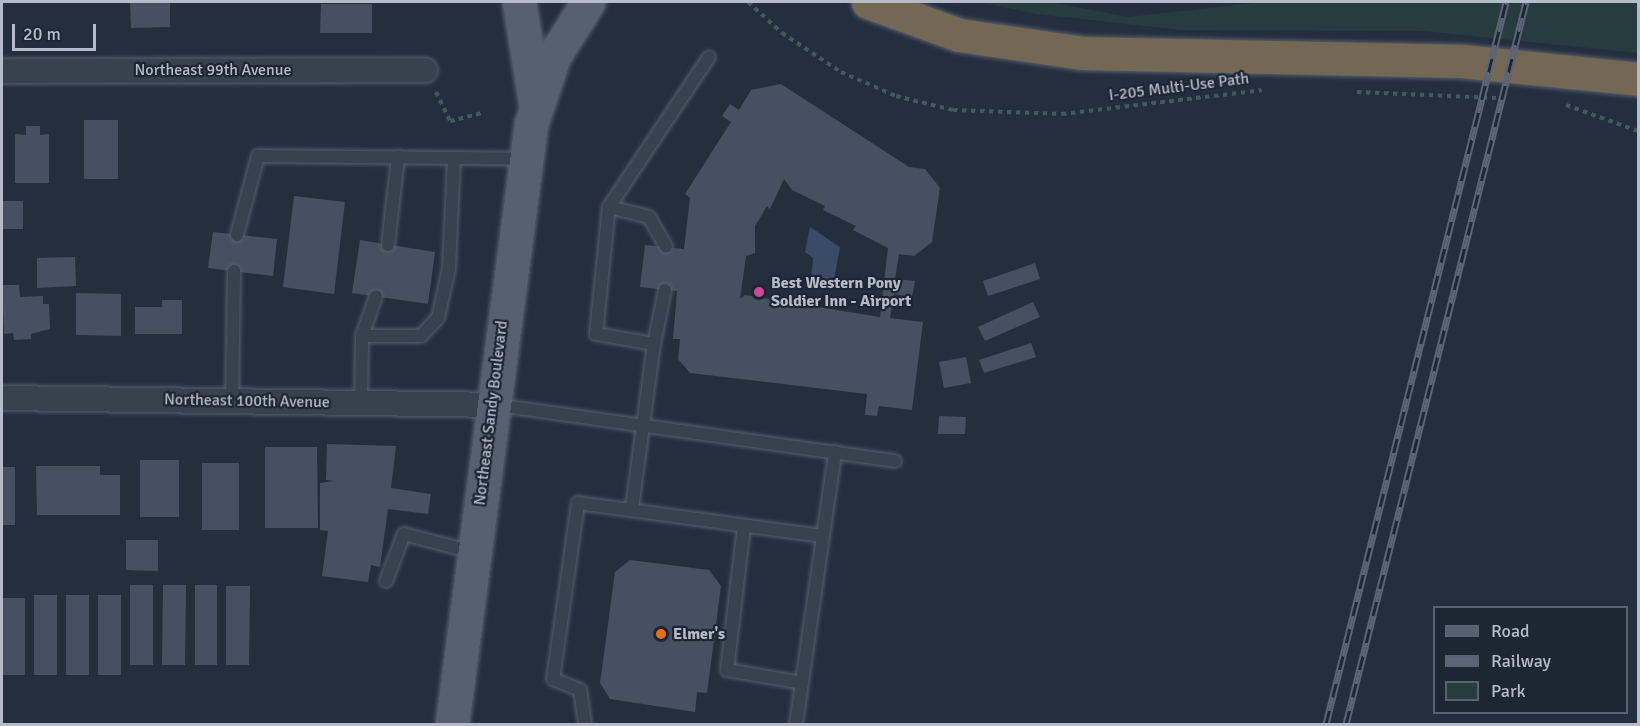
<!DOCTYPE html>
<html>
<head>
<meta charset="utf-8">
<style>
  body { margin:0 }
  #map { position:relative; width:1640px; height:726px; overflow:hidden; background:#242f3e; font-family:Signika,sans-serif }
  div>[style] { position:absolute }
  [style*='--x'] { left:calc(var(--x)*1px); top:calc(var(--y)*1px); width:calc(var(--w)*1px); rotate:calc(var(--a)*1deg) }
  .green>* { inset:0; background:#263c3f }
  .water>* { inset:0; background:#394c67 }
  .building>* { inset:0; background:#455162 }
  .path>* { height:4px; margin-top:-2px; transform-origin:0; background:repeating-linear-gradient(90deg,#44595c 0 4.5px,transparent 0 9px) }
  .roads { filter:drop-shadow(0 0 2px #565f6c) drop-shadow(0 0 2px #565f6c) }
  .lane>* { height:12px; margin:-6px; padding:0 6px; transform-origin:6px; border-radius:6px; background:#38414e }
  .street>* { height:24px; margin:-12px; padding:0 12px; transform-origin:12px; border-radius:12px; background:#38414e }
  .primary>* { height:33px; margin:-16.5px; padding:0 16.5px; transform-origin:16.5px; border-radius:16.5px; background:#56606e }
  .highway>* { height:33px; margin:-16.5px; padding:0 16.5px; transform-origin:16.5px; border-radius:16.5px; background:#746855 }
  .rail>* { height:7px; margin-top:-3.5px; transform-origin:0; background:repeating-linear-gradient(90deg,#1d2633 0 14px,#5a6575 0 28px); box-sizing:border-box; border-block:2px solid #5a6575 }
  .dots>* { width:16px; height:16px; translate:-50% -50%; box-sizing:border-box; border:3px solid #1d2633; border-radius:50% }
  span { translate:-50% -50%; white-space:nowrap; text-align:center; line-height:1.15; -webkit-text-stroke:4.5px #1d2633; paint-order:stroke }
  .street-label { font-size:16px; color:#b4bcc9 }
  .poi-label { font-size:16px; color:#b4bcc9; font-weight:700 }
  .left { translate:0 -50%; text-align:left }
  .frame { position:absolute; inset:0; border:3px solid #b4bcc9; pointer-events:none }
  .legend { position:absolute; left:1433px; top:606px; width:195px; height:108px; box-sizing:border-box; background:#1d2633; border:2px solid #59626f; margin:0; padding:8px 10px; list-style:none; font-size:18px; color:#b4bcc9 }
  .legend li { display:flex; align-items:center; gap:12px; height:30px }
  .legend b { width:30px; border:2px solid #59626f }
  .scale { position:absolute; left:12px; top:24px; width:84px; height:27px; box-sizing:border-box; border:3px solid #b4bcc9; border-top:0; padding-left:8px; font-size:18px; line-height:21px; white-space:nowrap; color:#b4bcc9; -webkit-text-stroke:4px #1d2633; paint-order:stroke }
</style>
</head>
<body>
<div id="map">
  <div class="green">
    <i style="clip-path:polygon(981px 2px,1050px 2px,1128px 17px,1264px 2px,1638px 2px,1638px 53px,1424px 31px,1183px 30px,1036px 14px)"></i>
  </div>
  <div class="water">
    <i style="clip-path:polygon(810px 227px,840px 247px,833px 285px,811px 281px,813px 258px,805px 252px)"></i>
  </div>
  <div class="building">
    <i style="clip-path:polygon(130px 2px,170px 3px,170px 27px,131px 28px)"></i>
    <i style="clip-path:polygon(321px 4px,372px 4px,372px 33px,320px 33px)"></i>
    <i style="clip-path:polygon(evenodd,781px 84px,909px 167px,925px 169px,940px 188px,932px 242px,914px 256px,899px 254px,895px 279px,915px 281px,912px 297px,894px 294px,890px 318px,923px 322px,912px 410px,879px 406px,877px 416px,865px 415px,867px 394px,690px 373px,678px 359px,680px 339px,673px 339px,677px 291px,640px 287px,645px 245px,684px 249px,690px 198px,685px 194px,731px 122px,722px 116px,730px 104px,739px 110px,751px 90px,781px 84px,784px 179px,792px 190px,825px 206px,823px 210px,856px 226px,853px 230px,888px 248px,880px 317px,745px 295px,740px 299px,746px 256px,755px 253px,755px 226px,767px 206px,770px 209px,784px 179px)"></i>
    <i style="clip-path:polygon(84px 120px,118px 120px,118px 179px,84px 179px)"></i>
    <i style="clip-path:polygon(26px 126px,40px 126px,40px 135px,49px 134px,49px 183px,15px 183px,15px 134px,26px 135px)"></i>
    <i style="clip-path:polygon(294px 196px,345px 202px,334px 294px,283px 287px)"></i>
    <i style="clip-path:polygon(2px 201px,23px 201px,23px 229px,2px 229px)"></i>
    <i style="clip-path:polygon(213px 232px,277px 239px,273px 276px,208px 268px)"></i>
    <i style="clip-path:polygon(360px 240px,435px 252px,428px 304px,352px 293px)"></i>
    <i style="clip-path:polygon(75px 257px,76px 286px,37px 288px,37px 258px)"></i>
    <i style="clip-path:polygon(1035px 263px,1040px 279px,988px 296px,983px 281px)"></i>
    <i style="clip-path:polygon(2px 285px,19px 285px,20px 297px,43px 296px,43px 304px,49px 304px,50px 329px,31px 334px,31px 339px,14px 340px,13px 333px,4px 334px)"></i>
    <i style="clip-path:polygon(76px 293px,121px 294px,121px 336px,76px 335px)"></i>
    <i style="clip-path:polygon(162px 300px,182px 300px,182px 334px,135px 334px,135px 307px,162px 307px)"></i>
    <i style="clip-path:polygon(1033px 302px,1040px 317px,985px 341px,978px 327px)"></i>
    <i style="clip-path:polygon(1031px 343px,1036px 357px,984px 373px,979px 360px)"></i>
    <i style="clip-path:polygon(966px 357px,971px 383px,944px 388px,939px 362px)"></i>
    <i style="clip-path:polygon(939px 416px,966px 417px,965px 434px,938px 434px)"></i>
    <i style="clip-path:polygon(327px 444px,396px 446px,391px 488px,431px 494px,428px 514px,388px 509px,380px 567px,371px 565px,368px 582px,322px 576px,328px 531px,320px 530px,320px 483px,334px 481px,326px 480px)"></i>
    <i style="clip-path:polygon(265px 447px,317px 447px,318px 528px,265px 528px)"></i>
    <i style="clip-path:polygon(140px 460px,179px 460px,179px 517px,140px 517px)"></i>
    <i style="clip-path:polygon(202px 463px,239px 463px,239px 530px,202px 530px)"></i>
    <i style="clip-path:polygon(36px 466px,100px 466px,100px 475px,120px 475px,120px 515px,37px 515px)"></i>
    <i style="clip-path:polygon(2px 467px,15px 467px,15px 525px,2px 525px)"></i>
    <i style="clip-path:polygon(126px 540px,158px 540px,158px 571px,126px 570px)"></i>
    <i style="clip-path:polygon(630px 560px,709px 570px,721px 586px,707px 693px,697px 692px,695px 712px,610px 699px,600px 683px,615px 572px)"></i>
    <i style="clip-path:polygon(130px 585px,153px 585px,153px 665px,130px 665px)"></i>
    <i style="clip-path:polygon(163px 585px,186px 585px,185px 665px,162px 665px)"></i>
    <i style="clip-path:polygon(195px 585px,217px 585px,217px 665px,195px 665px)"></i>
    <i style="clip-path:polygon(226px 586px,250px 586px,249px 665px,226px 665px)"></i>
    <i style="clip-path:polygon(34px 595px,57px 595px,57px 675px,34px 675px)"></i>
    <i style="clip-path:polygon(66px 595px,89px 595px,89px 675px,66px 675px)"></i>
    <i style="clip-path:polygon(98px 595px,121px 595px,121px 675px,98px 675px)"></i>
    <i style="clip-path:polygon(2px 598px,25px 598px,25px 675px,2px 675px)"></i>
  </div>
  <div class="path">
    <i style="--x:748;--y:2;--w:46;--a:42.4"></i>
    <i style="--x:782;--y:33;--w:71;--a:33.5"></i>
    <i style="--x:841;--y:72;--w:60;--a:23.6"></i>
    <i style="--x:896;--y:96;--w:59;--a:13.8"></i>
    <i style="--x:953;--y:110;--w:109;--a:2.1"></i>
    <i style="--x:1062;--y:114;--w:201;--a:-6.8"></i>
    <i style="--x:436;--y:92;--w:32;--a:64"></i>
    <i style="--x:450;--y:121;--w:33;--a:-14"></i>
    <i style="--x:1357;--y:92;--w:139;--a:2.5"></i>
    <i style="--x:1566;--y:105;--w:77;--a:19.9"></i>
  </div>
  <div class="roads">
    <div class="lane">
      <i style="--x:609;--y:207;--w:41;--a:14"></i>
      <i style="--x:649;--y:217;--w:34;--a:60"></i>
      <i style="--x:237;--y:235;--w:82;--a:-75.1"></i>
      <i style="--x:258;--y:156;--w:267;--a:0.6"></i>
      <i style="--x:388;--y:245;--w:89;--a:-83.5"></i>
      <i style="--x:362;--y:336;--w:42;--a:-70.7"></i>
      <i style="--x:654;--y:344;--w:55;--a:-78.5"></i>
      <i style="--x:232;--y:401;--w:130;--a:-89.1"></i>
      <i style="--x:361;--y:403;--w:67;--a:-89.1"></i>
      <i style="--x:362;--y:336;--w:59;--a:0"></i>
      <i style="--x:421;--y:336;--w:25;--a:-47"></i>
      <i style="--x:438;--y:318;--w:51;--a:-77.6"></i>
      <i style="--x:449;--y:268;--w:110;--a:-87.4"></i>
      <i style="--x:496;--y:405;--w:403;--a:8"></i>
      <i style="--x:632;--y:508;--w:165;--a:-82.4"></i>
      <i style="--x:654;--y:344;--w:59;--a:-170.2"></i>
      <i style="--x:596;--y:334;--w:128;--a:-84.2"></i>
      <i style="--x:609;--y:207;--w:180;--a:-56.3"></i>
      <i style="--x:744;--y:526;--w:145;--a:96.7"></i>
      <i style="--x:727;--y:670;--w:76;--a:9.8"></i>
      <i style="--x:386;--y:581;--w:50;--a:-69"></i>
      <i style="--x:404;--y:534;--w:70;--a:14.8"></i>
      <i style="--x:585;--y:724;--w:34;--a:-98"></i>
      <i style="--x:580;--y:690;--w:29;--a:-158"></i>
      <i style="--x:553;--y:679;--w:178;--a:-81.9"></i>
      <i style="--x:578;--y:503;--w:246;--a:7.7"></i>
      <i style="--x:796;--y:724;--w:275;--a:-81.8"></i>
    </div>
    <div class="street">
      <i style="--x:2;--y:71;--w:423;--a:-0.1"></i>
      <i style="--x:2;--y:398;--w:490;--a:0.8"></i>
    </div>
    <div class="primary">
      <i style="--x:519;--y:2;--w:100;--a:80.8"></i>
      <i style="--x:452;--y:724;--w:605;--a:-82.5"></i>
      <i style="--x:531;--y:124;--w:72;--a:-71.3"></i>
      <i style="--x:554;--y:56;--w:64;--a:-57.8"></i>
    </div>
    <div class="highway">
      <i style="--x:868;--y:2;--w:97;--a:19.9"></i>
      <i style="--x:959;--y:35;--w:124;--a:8.3"></i>
      <i style="--x:1082;--y:53;--w:380;--a:1.2"></i>
      <i style="--x:1462;--y:61;--w:177;--a:5.8"></i>
    </div>
  </div>
  <div class="rail">
    <i style="--x:1326;--y:724;--w:744;--a:-76"></i>
    <i style="--x:1346;--y:724;--w:744;--a:-76"></i>
  </div>
  <div class="dots">
    <i style="left:759px;top:292px;background:#d1479c"></i>
    <i style="left:661px;top:634px;background:#e8710a"></i>
  </div>
  <div class="street-label">
    <span style="left:213px;top:70px">Northeast 99th Avenue</span>
    <span style="left:1179px;top:87px;rotate:-7deg">I-205 Multi-Use Path</span>
    <span style="left:247px;top:401px;rotate:1deg">Northeast 100th Avenue</span>
    <span style="left:491px;top:413px;rotate:-83deg">Northeast Sandy Boulevard</span>
  </div>
  <div class="poi-label">
    <span class="left" style="left:771px;top:292px">Best Western Pony<br>Soldier Inn - Airport</span>
    <span class="left" style="left:673px;top:634px">Elmer's</span>
  </div>
  <div class="frame"></div>
  <ul class="legend">
  <li><b style="height:8px;background:#56606e"></b>Road</li>
  <li><b style="height:8px;background:#5a6575"></b>Railway</li>
  <li><b style="height:16px;background:#263c3f"></b>Park</li>
  </ul>
  <div class="scale">20 m</div>
</div>
</body>
</html>
